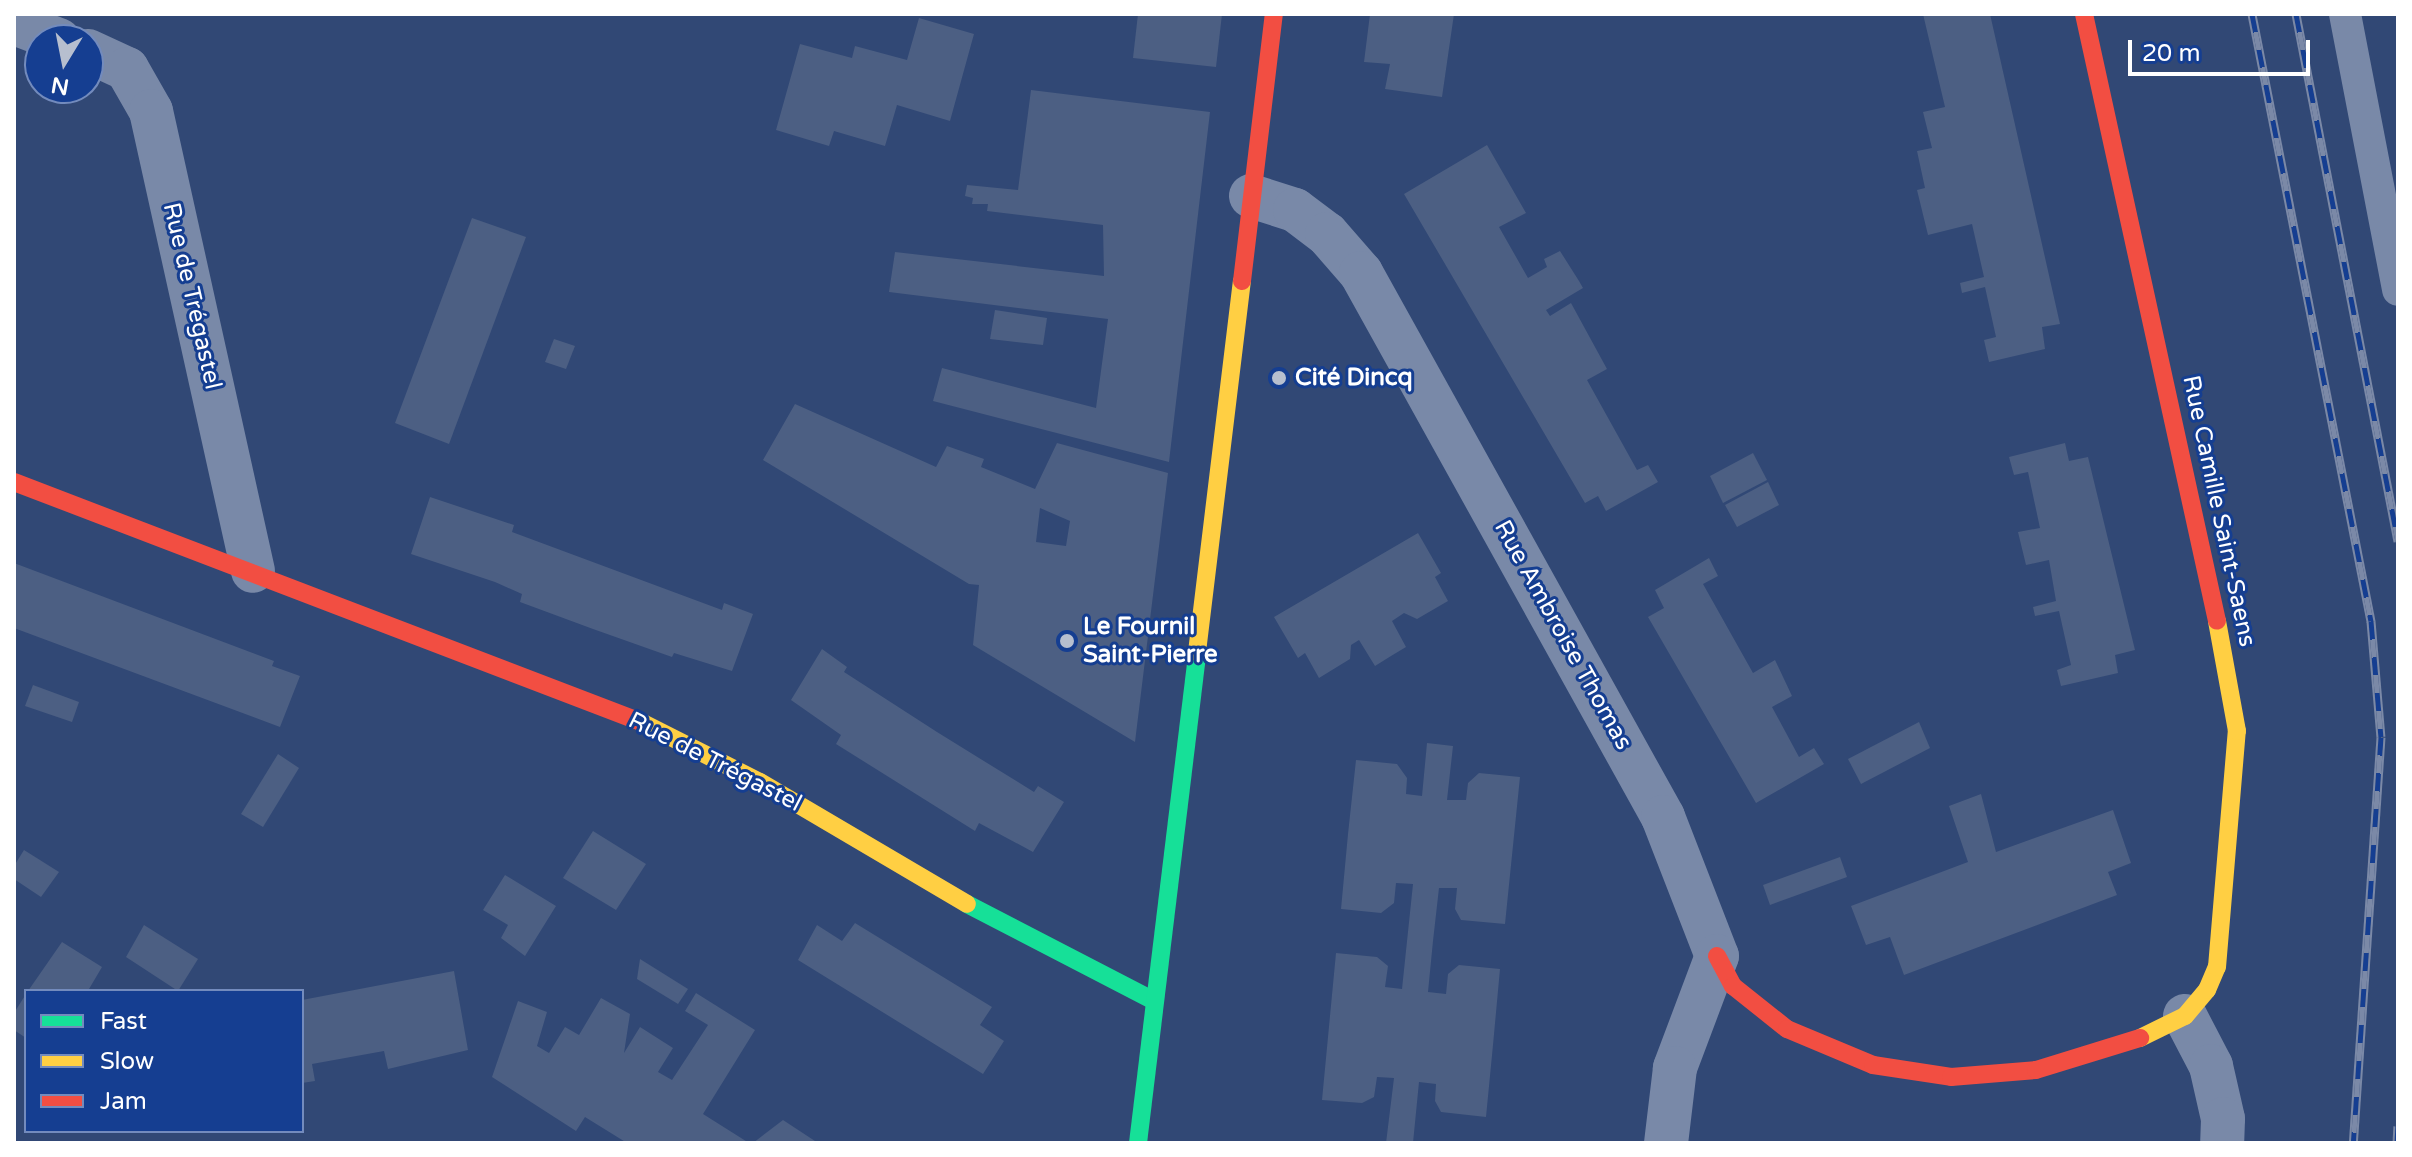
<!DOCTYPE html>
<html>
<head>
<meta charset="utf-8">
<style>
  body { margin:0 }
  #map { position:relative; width:2412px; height:1157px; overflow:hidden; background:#314875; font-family:"Varela Round",sans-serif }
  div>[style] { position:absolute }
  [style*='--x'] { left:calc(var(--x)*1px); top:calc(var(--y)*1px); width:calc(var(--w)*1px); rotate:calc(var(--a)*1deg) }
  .building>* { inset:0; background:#4c5f83 }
  .lane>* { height:32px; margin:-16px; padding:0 16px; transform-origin:16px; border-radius:16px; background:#7989a8 }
  .street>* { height:44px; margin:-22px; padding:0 22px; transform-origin:22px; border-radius:22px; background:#7989a8 }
  .fast>* { height:18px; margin:-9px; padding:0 9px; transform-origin:9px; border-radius:9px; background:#16e098 }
  .slow>* { height:18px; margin:-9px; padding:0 9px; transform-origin:9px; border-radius:9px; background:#ffcf43 }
  .jam>* { height:18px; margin:-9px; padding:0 9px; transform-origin:9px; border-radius:9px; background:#f24e42 }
  .rail>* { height:9px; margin-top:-4.5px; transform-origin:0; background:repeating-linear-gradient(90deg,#153e91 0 18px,#7b89a7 0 36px); box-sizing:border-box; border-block:2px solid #7b89a7 }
  .dots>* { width:22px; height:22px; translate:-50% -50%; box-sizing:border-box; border:4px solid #153e91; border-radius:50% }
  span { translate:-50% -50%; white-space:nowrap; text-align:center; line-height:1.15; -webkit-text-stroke:6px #153e91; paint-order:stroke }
  .street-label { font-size:24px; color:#fff }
  .poi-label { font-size:24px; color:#fff; font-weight:700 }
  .left { translate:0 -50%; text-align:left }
  .frame { position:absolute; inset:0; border:16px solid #fff; pointer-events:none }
  .legend { position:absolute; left:24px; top:989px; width:280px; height:144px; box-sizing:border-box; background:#153e91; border:2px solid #738bbd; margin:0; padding:10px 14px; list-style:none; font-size:24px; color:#fff }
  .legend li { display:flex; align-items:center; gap:16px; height:40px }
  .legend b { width:40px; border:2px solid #738bbd }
  .north { position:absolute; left:24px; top:24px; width:80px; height:80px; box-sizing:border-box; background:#153e91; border:2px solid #738bbd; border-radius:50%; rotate:190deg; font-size:22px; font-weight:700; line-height:32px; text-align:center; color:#fff }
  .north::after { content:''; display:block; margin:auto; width:28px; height:36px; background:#b7bfcf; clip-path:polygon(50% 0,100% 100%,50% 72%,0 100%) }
  .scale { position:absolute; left:2128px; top:40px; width:182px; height:36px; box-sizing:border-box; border:4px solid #fff; border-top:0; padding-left:10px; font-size:24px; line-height:28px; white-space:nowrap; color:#fff; -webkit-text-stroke:6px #153e91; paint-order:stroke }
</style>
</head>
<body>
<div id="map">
  <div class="building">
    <i style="clip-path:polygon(1138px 14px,1222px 14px,1216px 67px,1133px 58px)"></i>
    <i style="clip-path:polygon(1370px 14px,1454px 14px,1442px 97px,1385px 89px,1390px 64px,1364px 62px)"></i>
    <i style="clip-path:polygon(1923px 14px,1990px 14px,2060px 324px,2042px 327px,2045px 349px,1989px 362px,1984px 340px,1996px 337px,1985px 287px,1962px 293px,1960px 283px,1984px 277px,1972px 224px,1928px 235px,1917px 190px,1925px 188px,1917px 151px,1932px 148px,1923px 112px,1945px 107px)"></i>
    <i style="clip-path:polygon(919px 18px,974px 34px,950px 121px,897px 105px,885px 146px,834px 131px,829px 146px,776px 130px,800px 44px,852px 58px,855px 46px,907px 60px)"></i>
    <i style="clip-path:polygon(1031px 90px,1210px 112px,1169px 462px,933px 401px,942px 368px,1096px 408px,1108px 319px,889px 292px,895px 252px,1104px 276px,1103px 225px,987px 211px,988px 204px,972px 204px,973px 198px,965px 196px,967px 185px,1018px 190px)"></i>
    <i style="clip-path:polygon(1487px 145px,1526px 213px,1499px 227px,1528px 278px,1547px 267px,1544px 259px,1560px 251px,1579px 281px,1583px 288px,1546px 310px,1550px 316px,1571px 303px,1607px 369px,1587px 380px,1637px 470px,1648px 465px,1658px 482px,1606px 511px,1598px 496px,1585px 503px,1404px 194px)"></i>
    <i style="clip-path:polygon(472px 218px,526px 237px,449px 444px,395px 423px)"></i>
    <i style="clip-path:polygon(995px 310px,1047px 318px,1043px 345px,990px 339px)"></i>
    <i style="clip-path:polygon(554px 339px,575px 346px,566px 369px,545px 362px)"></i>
    <i style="clip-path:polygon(evenodd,795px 404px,936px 467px,947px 446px,984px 459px,981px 467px,1035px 489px,1057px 443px,1168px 473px,1135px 742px,973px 645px,979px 585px,969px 584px,763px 460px,795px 404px,1040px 508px,1070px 521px,1066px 546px,1036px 542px,1040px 508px)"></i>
    <i style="clip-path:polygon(2065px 443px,2069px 461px,2088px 457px,2135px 650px,2115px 655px,2118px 673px,2061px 686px,2057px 670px,2071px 665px,2059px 611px,2035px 616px,2033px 607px,2056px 601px,2049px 560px,2026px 565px,2018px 532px,2040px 528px,2028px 472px,2014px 475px,2009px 457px)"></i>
    <i style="clip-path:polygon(1753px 453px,1767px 480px,1723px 503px,1710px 476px)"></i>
    <i style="clip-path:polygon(1768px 482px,1779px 505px,1737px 527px,1725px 505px)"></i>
    <i style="clip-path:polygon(430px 497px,514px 525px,512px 532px,722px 610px,724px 603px,753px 614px,732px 671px,674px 653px,672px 657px,593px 629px,520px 602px,522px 594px,495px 582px,411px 554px)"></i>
    <i style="clip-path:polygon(1418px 533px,1441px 573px,1435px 577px,1448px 601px,1417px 619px,1404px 613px,1392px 621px,1406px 647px,1391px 656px,1375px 666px,1359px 640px,1351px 645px,1350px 659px,1319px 678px,1305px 653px,1298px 658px,1274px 617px)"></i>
    <i style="clip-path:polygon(1709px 558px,1718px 576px,1703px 584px,1753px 673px,1775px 660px,1792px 696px,1772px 707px,1799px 757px,1814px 748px,1824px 764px,1756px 803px,1648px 617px,1664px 608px,1655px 590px)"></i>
    <i style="clip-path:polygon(14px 563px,274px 661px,272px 666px,300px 676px,280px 727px,14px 628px)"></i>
    <i style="clip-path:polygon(822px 649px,847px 667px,844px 672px,937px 732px,1034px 792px,1038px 786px,1064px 802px,1033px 852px,979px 823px,975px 831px,836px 744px,841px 735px,791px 700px)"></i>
    <i style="clip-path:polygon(33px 685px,79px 702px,72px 722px,25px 706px)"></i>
    <i style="clip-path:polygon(1919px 722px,1930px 748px,1861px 784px,1848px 759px)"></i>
    <i style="clip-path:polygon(1427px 743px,1453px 746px,1447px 800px,1466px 800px,1468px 783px,1479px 773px,1520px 777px,1505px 924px,1461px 920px,1455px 909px,1457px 888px,1439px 888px,1433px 941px,1428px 992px,1446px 994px,1448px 974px,1459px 965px,1500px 969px,1493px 1045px,1486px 1117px,1441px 1112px,1435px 1101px,1436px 1084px,1419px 1082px,1413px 1143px,1386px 1143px,1394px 1078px,1377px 1077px,1374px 1097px,1362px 1103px,1322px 1100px,1336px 953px,1377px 957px,1388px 966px,1385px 987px,1402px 989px,1413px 884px,1396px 883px,1394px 903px,1381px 913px,1341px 909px,1348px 834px,1356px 760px,1397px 764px,1407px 778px,1406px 794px,1422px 796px)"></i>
    <i style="clip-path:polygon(278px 754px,299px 768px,263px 827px,241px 814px)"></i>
    <i style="clip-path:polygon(1981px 794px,1996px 852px,2113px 810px,2131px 863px,2108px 872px,2117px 895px,1904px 975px,1890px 937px,1866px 945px,1851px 906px,1968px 862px,1949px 806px)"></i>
    <i style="clip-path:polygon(593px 831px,646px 864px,616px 910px,563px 878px)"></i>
    <i style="clip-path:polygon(24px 850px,59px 872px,41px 897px,14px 879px,14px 866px)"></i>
    <i style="clip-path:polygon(1840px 857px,1847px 877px,1770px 905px,1763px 885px)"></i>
    <i style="clip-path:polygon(505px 875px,556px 906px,525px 956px,501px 938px,508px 925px,483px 910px)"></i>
    <i style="clip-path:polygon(855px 923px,992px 1007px,980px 1025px,1004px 1041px,983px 1074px,798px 960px,817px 925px,842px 941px)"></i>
    <i style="clip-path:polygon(144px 925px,198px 959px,178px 991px,126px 957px)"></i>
    <i style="clip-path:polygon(62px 942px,102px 967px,89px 989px,93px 991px,28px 991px)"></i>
    <i style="clip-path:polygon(640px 959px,688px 989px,678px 1004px,637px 979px)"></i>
    <i style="clip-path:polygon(454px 971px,468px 1050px,388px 1069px,384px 1051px,312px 1064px,315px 1081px,302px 1083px,302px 1000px)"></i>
    <i style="clip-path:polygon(696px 993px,755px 1030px,703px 1114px,749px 1143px,627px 1143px,585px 1117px,576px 1131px,492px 1077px,518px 1001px,547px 1012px,537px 1046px,549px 1053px,565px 1027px,579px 1035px,601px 998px,630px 1014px,624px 1053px,640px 1027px,673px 1048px,658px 1072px,672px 1080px,708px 1025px,685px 1011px)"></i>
    <i style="clip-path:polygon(26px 994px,26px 1038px,14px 1030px,14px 1013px)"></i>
    <i style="clip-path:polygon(783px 1120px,818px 1143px,753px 1143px)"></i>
  </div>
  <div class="lane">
    <i style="--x:2345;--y:14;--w:281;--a:79.1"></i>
  </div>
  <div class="street">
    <i style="--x:14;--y:23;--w:48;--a:20.7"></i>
    <i style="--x:88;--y:51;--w:43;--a:24.8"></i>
    <i style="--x:127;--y:69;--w:48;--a:60.3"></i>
    <i style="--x:151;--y:111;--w:471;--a:77.5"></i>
    <i style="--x:1251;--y:196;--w:46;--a:17.7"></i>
    <i style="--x:1295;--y:210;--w:40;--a:37"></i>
    <i style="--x:1327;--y:234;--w:52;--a:48.9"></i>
    <i style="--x:1361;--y:273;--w:622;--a:60.96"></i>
    <i style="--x:1663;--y:817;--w:149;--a:68.8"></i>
    <i style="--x:1717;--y:956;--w:120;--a:110.6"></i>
    <i style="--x:1675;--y:1068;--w:76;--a:96.8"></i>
    <i style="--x:2185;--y:1016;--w:56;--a:62.5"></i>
    <i style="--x:2211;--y:1066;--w:54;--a:77.2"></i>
    <i style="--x:2223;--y:1119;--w:24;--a:92"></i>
  </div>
  <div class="fast">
    <i style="--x:967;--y:904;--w:211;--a:27.4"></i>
    <i style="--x:1138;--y:1143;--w:495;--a:-83.1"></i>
  </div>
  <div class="slow">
    <i style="--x:1197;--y:652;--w:374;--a:-83.1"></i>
    <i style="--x:641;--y:722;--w:133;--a:26.8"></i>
    <i style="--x:760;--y:782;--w:240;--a:30.5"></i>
    <i style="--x:2140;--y:1038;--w:50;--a:-26.1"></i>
    <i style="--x:2185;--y:1016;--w:34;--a:-50"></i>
    <i style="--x:2207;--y:990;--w:25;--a:-67"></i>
    <i style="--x:2217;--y:967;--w:237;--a:-85.2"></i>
    <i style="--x:2237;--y:731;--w:112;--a:-100.3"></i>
  </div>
  <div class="jam">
    <i style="--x:2084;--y:14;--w:621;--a:77.64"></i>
    <i style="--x:1242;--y:281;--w:269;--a:-83.2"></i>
    <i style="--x:14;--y:482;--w:671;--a:20.95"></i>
    <i style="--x:1717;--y:956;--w:34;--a:62"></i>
    <i style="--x:1733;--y:986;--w:69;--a:38.5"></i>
    <i style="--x:1787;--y:1029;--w:93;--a:22.7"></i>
    <i style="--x:1873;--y:1065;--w:79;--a:8.7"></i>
    <i style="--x:1951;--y:1077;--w:85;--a:-4.7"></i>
    <i style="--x:2036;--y:1070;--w:109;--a:-17.1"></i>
  </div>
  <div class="rail">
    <i style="--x:2252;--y:14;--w:619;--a:78.91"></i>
    <i style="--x:2371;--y:621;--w:116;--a:85.1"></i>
    <i style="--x:2381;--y:737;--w:407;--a:93.9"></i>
    <i style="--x:2296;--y:14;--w:537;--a:79.05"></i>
    <i style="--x:2397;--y:1143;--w:17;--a:-87"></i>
  </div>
  <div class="dots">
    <i style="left:1279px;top:378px;background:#b7bfcf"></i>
    <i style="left:1067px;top:641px;background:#b7bfcf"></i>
  </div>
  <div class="street-label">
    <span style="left:192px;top:296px;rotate:77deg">Rue de Trégastel</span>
    <span style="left:2219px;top:511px;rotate:78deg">Rue Camille Saint-Saens</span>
    <span style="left:1563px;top:635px;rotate:61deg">Rue Ambroise Thomas</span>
    <span style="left:715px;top:762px;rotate:27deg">Rue de Trégastel</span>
  </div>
  <div class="poi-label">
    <span class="left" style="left:1295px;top:378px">Cité Dincq</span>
    <span class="left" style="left:1083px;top:641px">Le Fournil<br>Saint-Pierre</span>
  </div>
  <div class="frame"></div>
  <ul class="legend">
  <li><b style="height:10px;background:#16e098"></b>Fast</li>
  <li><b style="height:10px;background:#ffcf43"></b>Slow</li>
  <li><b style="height:10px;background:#f24e42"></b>Jam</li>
  </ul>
  <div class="north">N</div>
  <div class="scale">20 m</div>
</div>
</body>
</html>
